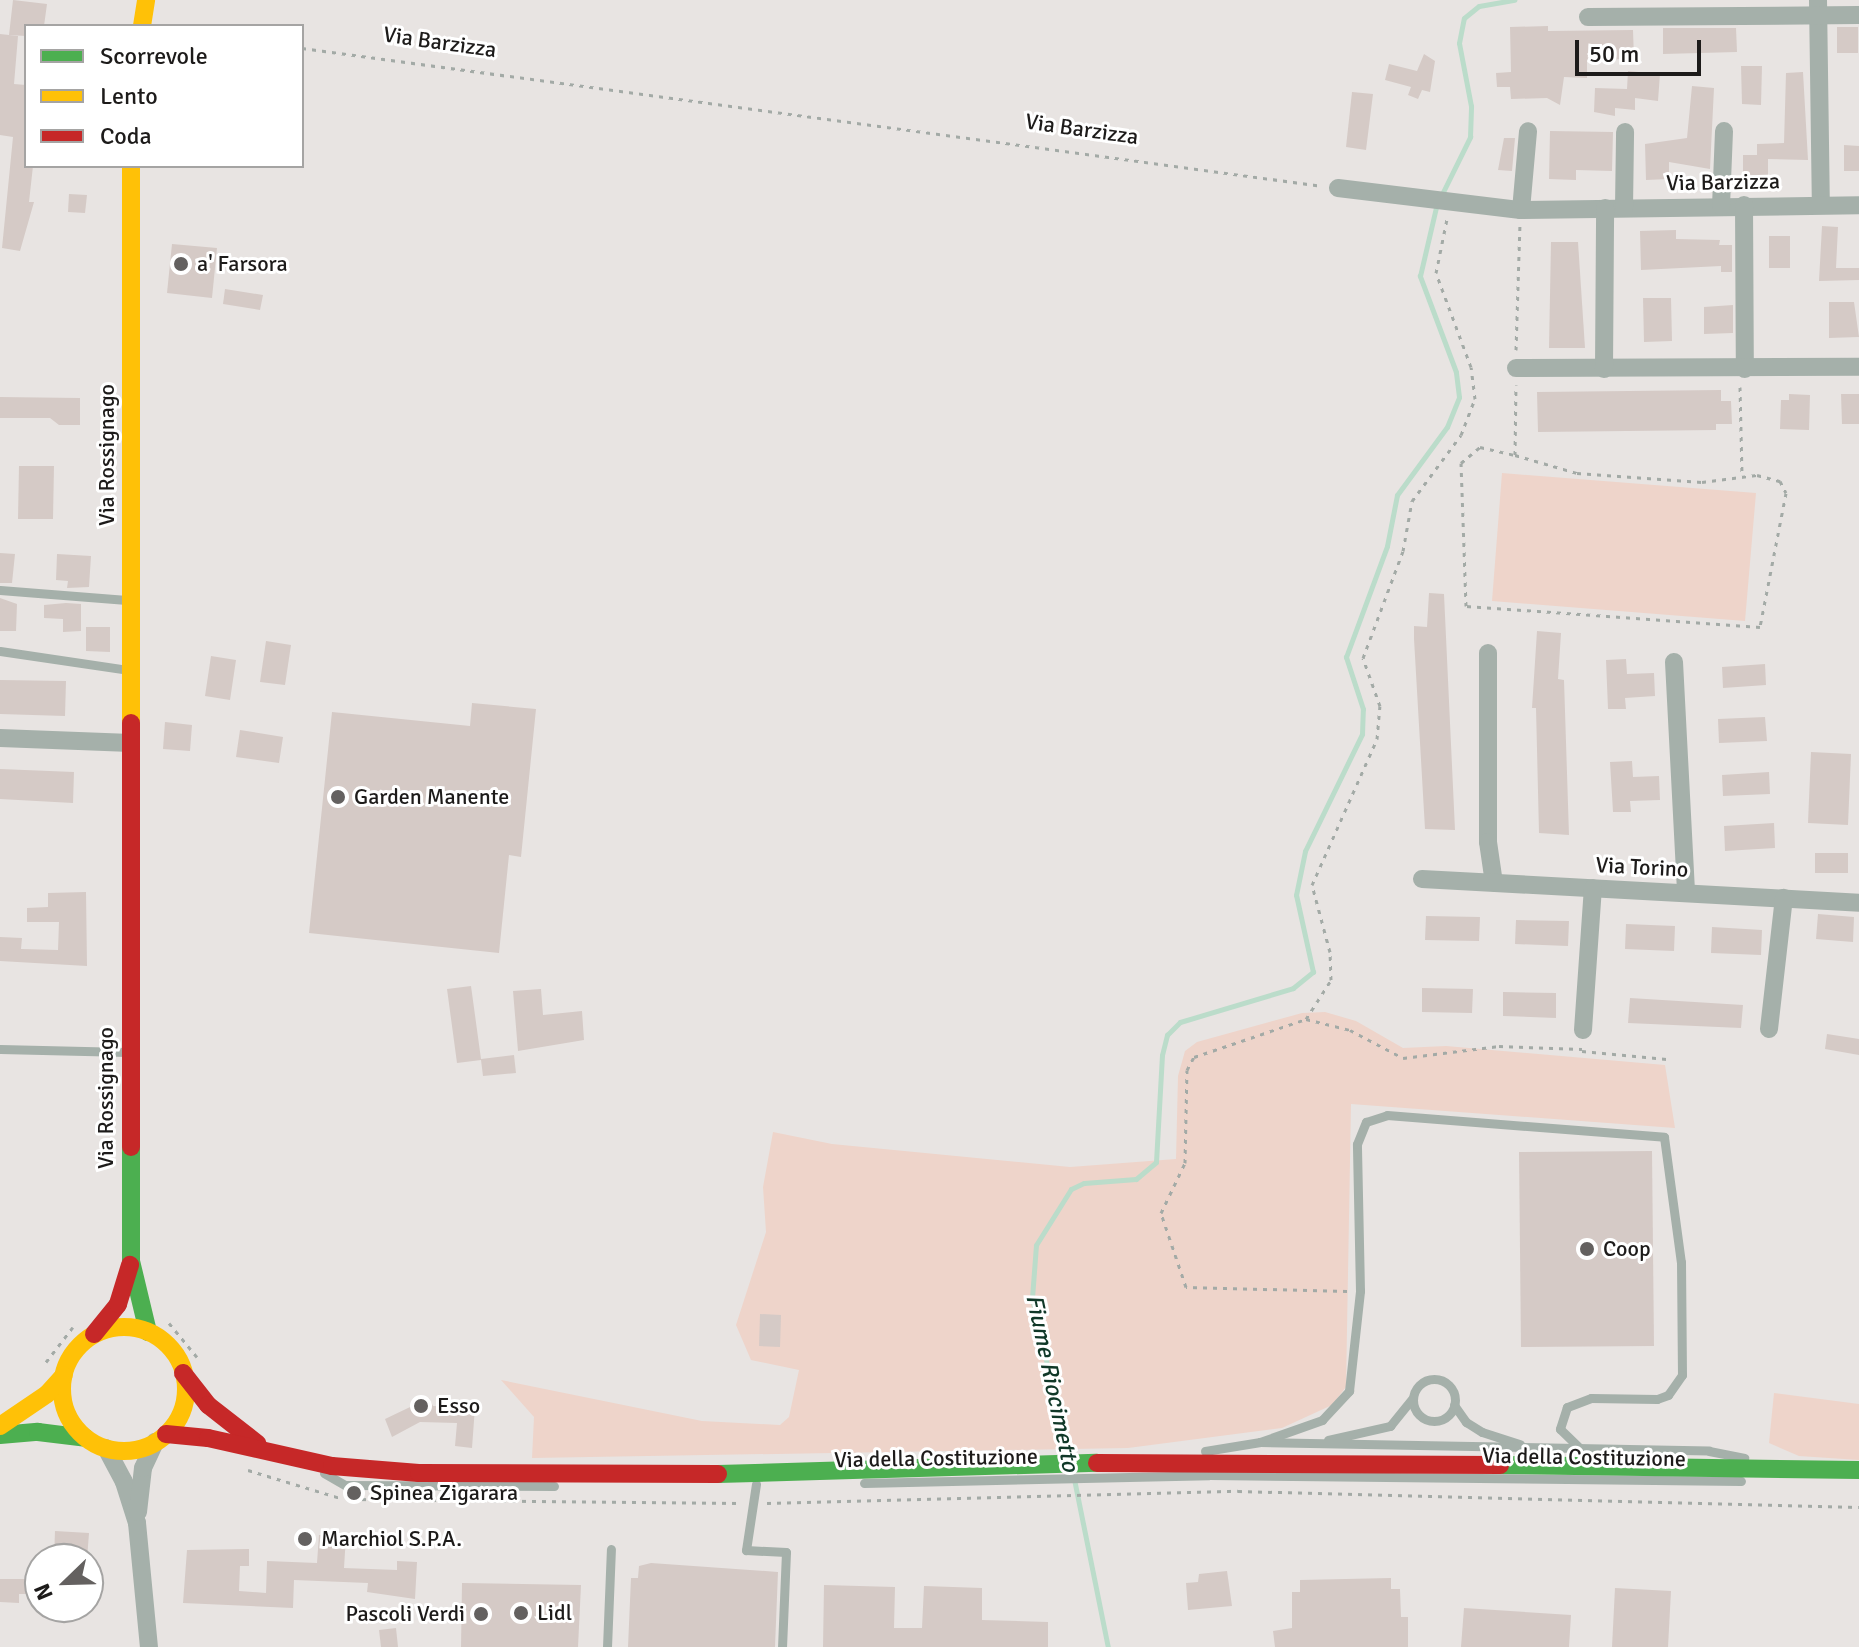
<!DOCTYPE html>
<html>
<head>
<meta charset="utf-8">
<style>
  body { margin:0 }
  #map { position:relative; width:1859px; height:1647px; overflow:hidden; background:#e8e4e2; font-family:Signika,sans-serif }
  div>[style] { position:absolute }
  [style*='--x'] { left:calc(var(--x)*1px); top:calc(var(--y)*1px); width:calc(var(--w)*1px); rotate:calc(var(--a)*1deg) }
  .green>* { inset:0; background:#eed4ca }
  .stream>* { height:5px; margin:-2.5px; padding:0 2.5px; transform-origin:2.5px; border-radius:2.5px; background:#bbdcca }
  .building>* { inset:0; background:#d5cac6 }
  .path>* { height:3px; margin-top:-1.5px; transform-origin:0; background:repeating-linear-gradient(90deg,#a3aaa6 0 4px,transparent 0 10px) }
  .lane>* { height:9px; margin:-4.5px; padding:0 4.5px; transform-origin:4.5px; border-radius:4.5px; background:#a5b0aa }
  .lane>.ring { margin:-4.5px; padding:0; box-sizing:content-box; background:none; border:9px solid #a5b0aa; border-radius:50% }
  .street>* { height:18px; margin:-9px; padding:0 9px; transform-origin:9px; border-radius:9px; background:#a5b0aa }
  .fast>* { height:18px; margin:-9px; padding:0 9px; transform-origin:9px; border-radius:9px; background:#4caf50 }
  .slow>* { height:18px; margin:-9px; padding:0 9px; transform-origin:9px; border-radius:9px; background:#ffc107 }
  .slow>.ring { margin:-9px; padding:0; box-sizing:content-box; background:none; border:18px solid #ffc107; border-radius:50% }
  .jam>* { height:18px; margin:-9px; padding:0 9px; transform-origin:9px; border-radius:9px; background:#c62828 }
  .dots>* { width:22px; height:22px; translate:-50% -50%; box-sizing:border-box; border:4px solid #fff; border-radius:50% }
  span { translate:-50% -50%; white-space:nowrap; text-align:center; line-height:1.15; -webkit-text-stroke:6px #fff; paint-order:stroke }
  .street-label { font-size:22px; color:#1d1b1a }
  .poi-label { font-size:22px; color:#1d1b1a }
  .left { translate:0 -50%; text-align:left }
  .right { translate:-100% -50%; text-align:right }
  .water-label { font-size:24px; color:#103828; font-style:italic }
  .legend { position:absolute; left:24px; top:24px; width:280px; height:144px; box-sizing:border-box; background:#fff; border:2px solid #a5a4a3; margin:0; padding:10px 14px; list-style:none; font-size:24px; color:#1d1b1a }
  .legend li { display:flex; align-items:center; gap:16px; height:40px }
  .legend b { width:40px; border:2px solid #a5a4a3 }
  .north { position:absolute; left:24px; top:1543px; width:80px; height:80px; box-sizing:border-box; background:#fff; border:2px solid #a5a4a3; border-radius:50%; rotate:247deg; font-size:22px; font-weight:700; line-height:32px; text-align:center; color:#1d1b1a }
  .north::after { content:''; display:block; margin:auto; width:28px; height:36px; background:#646160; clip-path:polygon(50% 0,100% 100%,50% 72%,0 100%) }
  .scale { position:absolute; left:1575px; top:40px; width:126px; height:36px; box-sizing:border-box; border:4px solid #1d1b1a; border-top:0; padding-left:10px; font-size:24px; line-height:28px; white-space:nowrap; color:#1d1b1a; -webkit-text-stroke:6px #fff; paint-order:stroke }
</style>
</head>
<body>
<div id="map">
  <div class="green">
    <i style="clip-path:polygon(1502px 473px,1756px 493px,1745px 621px,1492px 601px)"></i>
    <i style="clip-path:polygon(1325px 1012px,1356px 1021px,1403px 1048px,1446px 1046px,1665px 1065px,1675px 1128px,1351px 1104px,1346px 1387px,1332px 1405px,1282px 1428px,1128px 1448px,532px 1458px,534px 1417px,501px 1380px,702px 1421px,780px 1425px,789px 1417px,799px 1370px,751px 1360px,736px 1325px,766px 1232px,763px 1187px,773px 1132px,832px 1144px,1070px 1167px,1176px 1159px,1178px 1076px,1185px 1051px,1197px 1042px,1302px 1013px)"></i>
    <i style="clip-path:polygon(1774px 1393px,1859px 1404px,1859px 1460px,1799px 1456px,1769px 1443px)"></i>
  </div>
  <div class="stream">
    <i style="--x:1442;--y:194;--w:64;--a:-63.8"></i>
    <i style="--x:1470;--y:137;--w:31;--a:-88"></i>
    <i style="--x:1471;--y:106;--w:64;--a:-100.8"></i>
    <i style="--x:1459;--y:43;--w:25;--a:-79"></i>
    <i style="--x:1464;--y:18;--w:19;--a:-39"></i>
    <i style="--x:1479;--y:6;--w:36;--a:-10"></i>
    <i style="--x:1067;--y:1454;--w:160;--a:-102.6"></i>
    <i style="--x:1032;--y:1298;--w:53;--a:-85.7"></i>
    <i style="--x:1036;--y:1245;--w:66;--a:-58"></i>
    <i style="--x:1071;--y:1189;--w:14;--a:-25"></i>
    <i style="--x:1084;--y:1183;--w:52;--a:-4.4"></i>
    <i style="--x:1136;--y:1179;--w:26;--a:-40"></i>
    <i style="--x:1156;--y:1162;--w:107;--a:-86.8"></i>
    <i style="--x:1162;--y:1055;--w:21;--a:-76"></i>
    <i style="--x:1167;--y:1035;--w:18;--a:-45"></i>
    <i style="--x:1180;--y:1022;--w:118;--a:-16.7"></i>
    <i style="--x:1293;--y:988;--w:26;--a:-39"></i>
    <i style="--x:1313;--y:972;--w:79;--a:-102.4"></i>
    <i style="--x:1296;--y:895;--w:45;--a:-78.4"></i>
    <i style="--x:1305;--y:851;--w:130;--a:-64"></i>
    <i style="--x:1362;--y:734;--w:25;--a:-88"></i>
    <i style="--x:1363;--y:709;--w:55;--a:-108.1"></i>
    <i style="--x:1346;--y:657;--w:118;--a:-69.7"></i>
    <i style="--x:1387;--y:546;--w:52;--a:-78.9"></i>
    <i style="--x:1397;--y:495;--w:84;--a:-53.7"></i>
    <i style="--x:1447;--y:427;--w:32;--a:-68"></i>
    <i style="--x:1459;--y:397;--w:25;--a:-97"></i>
    <i style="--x:1456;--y:372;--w:103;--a:-110.6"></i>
    <i style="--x:1420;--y:276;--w:75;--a:-76.9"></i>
    <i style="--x:1074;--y:1479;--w:171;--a:78.6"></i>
  </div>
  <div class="building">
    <i style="clip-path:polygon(13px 0,47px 4px,44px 26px,26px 26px,26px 36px,9px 35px)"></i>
    <i style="clip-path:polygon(1548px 26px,1548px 31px,1633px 30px,1634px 59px,1587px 60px,1587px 78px,1564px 77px,1560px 105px,1547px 98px,1511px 99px,1510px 87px,1497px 87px,1496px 73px,1511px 72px,1510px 27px)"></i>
    <i style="clip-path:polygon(1837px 27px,1858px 27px,1858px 53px,1837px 53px)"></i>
    <i style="clip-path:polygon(1663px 28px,1736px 28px,1737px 52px,1663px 54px)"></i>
    <i style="clip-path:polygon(0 34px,18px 36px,14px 84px,26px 85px,24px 137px,26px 166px,33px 166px,29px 202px,34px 202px,20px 251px,2px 248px,13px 137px,0 135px)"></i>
    <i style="clip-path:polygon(1424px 54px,1435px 61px,1430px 92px,1422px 90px,1418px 99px,1408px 95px,1411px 87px,1385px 80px,1389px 64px,1417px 71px)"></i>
    <i style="clip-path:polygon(1741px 66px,1762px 66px,1761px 105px,1742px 104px)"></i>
    <i style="clip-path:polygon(1628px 71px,1660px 74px,1658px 101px,1635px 98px,1635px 110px,1615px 108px,1615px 116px,1594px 112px,1595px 88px,1627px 89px)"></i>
    <i style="clip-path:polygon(1803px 72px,1808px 160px,1768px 159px,1768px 179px,1743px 179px,1743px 155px,1757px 155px,1757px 144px,1784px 143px,1786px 73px)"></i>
    <i style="clip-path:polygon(1692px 86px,1714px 88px,1710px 169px,1669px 162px,1669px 179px,1646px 180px,1645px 144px,1687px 138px)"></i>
    <i style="clip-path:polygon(1352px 92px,1373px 94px,1366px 150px,1346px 147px)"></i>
    <i style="clip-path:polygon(1550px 131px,1613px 132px,1612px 171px,1576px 170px,1576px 180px,1549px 179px)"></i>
    <i style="clip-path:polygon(1504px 138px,1515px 138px,1512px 171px,1498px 170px)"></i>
    <i style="clip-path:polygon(1844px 145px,1859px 146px,1859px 171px,1844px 171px)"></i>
    <i style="clip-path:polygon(69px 194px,87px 195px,85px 213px,68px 212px)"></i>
    <i style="clip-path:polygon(1822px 226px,1838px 227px,1836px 268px,1859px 268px,1859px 280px,1819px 281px)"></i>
    <i style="clip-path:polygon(1676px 230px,1676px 239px,1720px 240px,1719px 245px,1732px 245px,1732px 272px,1721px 272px,1721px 266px,1641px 270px,1640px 231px)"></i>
    <i style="clip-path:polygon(1769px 236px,1790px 236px,1790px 268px,1769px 268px)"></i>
    <i style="clip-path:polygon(1551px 242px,1578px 242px,1585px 348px,1549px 348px)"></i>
    <i style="clip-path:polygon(172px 244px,217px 248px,212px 298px,167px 293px)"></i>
    <i style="clip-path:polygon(225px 289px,263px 295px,260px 310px,223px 304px)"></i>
    <i style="clip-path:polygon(1643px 298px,1671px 298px,1672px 341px,1644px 342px)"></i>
    <i style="clip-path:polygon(1829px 302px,1854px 302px,1859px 337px,1829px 338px)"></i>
    <i style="clip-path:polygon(1733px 305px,1733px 333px,1704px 334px,1704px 307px)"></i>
    <i style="clip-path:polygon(1721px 390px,1721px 401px,1731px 401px,1732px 424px,1716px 424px,1716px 430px,1538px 432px,1537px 392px)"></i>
    <i style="clip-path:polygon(1789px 394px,1810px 395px,1809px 430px,1780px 429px,1781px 400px,1789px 400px)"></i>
    <i style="clip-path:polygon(1841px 394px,1859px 394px,1859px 424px,1842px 424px)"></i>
    <i style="clip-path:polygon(0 397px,80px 398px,80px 425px,59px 425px,50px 418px,0 418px)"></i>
    <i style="clip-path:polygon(19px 466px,54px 466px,53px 519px,18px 519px)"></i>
    <i style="clip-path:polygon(0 553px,15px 554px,12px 583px,0 583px)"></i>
    <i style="clip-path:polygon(57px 554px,91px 556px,89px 587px,67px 588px,68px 581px,56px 580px)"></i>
    <i style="clip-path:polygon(1429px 593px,1444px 594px,1455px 830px,1425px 829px,1414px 639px,1414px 626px,1427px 627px)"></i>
    <i style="clip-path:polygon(0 598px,17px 604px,16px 631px,0 631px)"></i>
    <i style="clip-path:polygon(66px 603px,81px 604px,81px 631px,63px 632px,63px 619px,44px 618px,44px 605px)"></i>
    <i style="clip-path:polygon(86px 627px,110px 627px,110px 652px,86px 651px)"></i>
    <i style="clip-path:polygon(1537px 631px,1561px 633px,1558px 679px,1564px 680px,1569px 835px,1539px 833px,1536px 708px,1532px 708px)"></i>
    <i style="clip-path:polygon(266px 641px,291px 645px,285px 685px,260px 682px)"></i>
    <i style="clip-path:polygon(211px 656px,236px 660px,230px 700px,205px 696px)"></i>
    <i style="clip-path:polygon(1626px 659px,1627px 674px,1654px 673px,1655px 696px,1625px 698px,1626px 709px,1608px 709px,1606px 660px)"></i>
    <i style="clip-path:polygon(1765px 664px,1766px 685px,1723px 688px,1722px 667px)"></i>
    <i style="clip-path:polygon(0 680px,66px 681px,65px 716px,0 714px)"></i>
    <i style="clip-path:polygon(472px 703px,536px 709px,521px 857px,509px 855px,499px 953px,309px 933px,332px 712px,470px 726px)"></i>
    <i style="clip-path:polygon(1765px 717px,1767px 741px,1719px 743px,1718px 719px)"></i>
    <i style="clip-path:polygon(165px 722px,192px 725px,190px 751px,163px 749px)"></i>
    <i style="clip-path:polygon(240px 730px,283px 737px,279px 763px,236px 757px)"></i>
    <i style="clip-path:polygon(1811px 752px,1851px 754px,1848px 825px,1808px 823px)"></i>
    <i style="clip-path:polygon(1632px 761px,1633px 777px,1659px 776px,1660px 800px,1630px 801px,1631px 812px,1613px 812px,1610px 762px)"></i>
    <i style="clip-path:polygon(0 769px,74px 772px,73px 803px,0 799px)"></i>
    <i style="clip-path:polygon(1769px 772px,1770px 794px,1723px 796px,1722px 775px)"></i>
    <i style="clip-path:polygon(1774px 823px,1775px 848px,1725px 851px,1724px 826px)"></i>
    <i style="clip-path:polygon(1815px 853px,1848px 853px,1848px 873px,1815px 873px)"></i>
    <i style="clip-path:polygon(86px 892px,87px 966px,0 961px,0 937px,22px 938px,21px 949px,58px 950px,59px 922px,27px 922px,27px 908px,48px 907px,48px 893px)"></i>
    <i style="clip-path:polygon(1818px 914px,1854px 917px,1853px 942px,1816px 939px)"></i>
    <i style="clip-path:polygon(1426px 916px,1480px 917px,1479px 941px,1425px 940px)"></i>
    <i style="clip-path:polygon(1516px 920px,1569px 921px,1568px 946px,1515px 944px)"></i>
    <i style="clip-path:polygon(1626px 924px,1675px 926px,1674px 951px,1625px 949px)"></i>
    <i style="clip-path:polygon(1712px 927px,1762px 930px,1761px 955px,1711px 953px)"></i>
    <i style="clip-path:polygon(471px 986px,481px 1059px,514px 1055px,516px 1073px,483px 1076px,481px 1060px,457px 1063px,447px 989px)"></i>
    <i style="clip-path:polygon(1422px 988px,1473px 989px,1472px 1013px,1422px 1012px)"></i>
    <i style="clip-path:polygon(541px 989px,543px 1015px,582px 1011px,584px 1040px,518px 1051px,513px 991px)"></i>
    <i style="clip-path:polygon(1503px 992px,1556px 993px,1556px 1018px,1503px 1016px)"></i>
    <i style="clip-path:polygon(1630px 998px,1743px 1005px,1741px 1028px,1628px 1023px)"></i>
    <i style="clip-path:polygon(1827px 1034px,1859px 1039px,1859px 1055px,1825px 1049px)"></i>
    <i style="clip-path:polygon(1652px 1151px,1654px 1346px,1521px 1347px,1519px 1152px)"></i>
    <i style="clip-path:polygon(760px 1314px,781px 1315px,780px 1347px,759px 1346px)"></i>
    <i style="clip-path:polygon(429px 1398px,433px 1406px,475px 1407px,472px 1448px,455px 1446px,457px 1423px,420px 1422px,392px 1437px,385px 1419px)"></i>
    <i style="clip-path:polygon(55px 1531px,89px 1533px,87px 1559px,54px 1559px)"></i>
    <i style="clip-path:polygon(319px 1535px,346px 1536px,344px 1568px,397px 1570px,397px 1561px,417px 1562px,415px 1599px,367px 1592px,368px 1583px,294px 1580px,293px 1608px,183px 1603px,187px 1550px,249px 1549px,249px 1566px,240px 1566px,239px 1591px,266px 1593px,267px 1561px,317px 1563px)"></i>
    <i style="clip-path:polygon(651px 1563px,778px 1572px,775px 1647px,628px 1647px,631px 1578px,638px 1578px,639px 1566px)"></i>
    <i style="clip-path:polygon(1227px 1571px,1232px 1606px,1188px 1610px,1186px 1583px,1198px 1582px,1199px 1574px)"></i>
    <i style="clip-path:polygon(1391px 1578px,1391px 1589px,1400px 1589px,1401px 1617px,1408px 1617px,1408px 1647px,1275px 1647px,1273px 1631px,1292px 1628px,1292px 1592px,1300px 1592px,1300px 1580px)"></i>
    <i style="clip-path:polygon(0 1579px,31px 1579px,31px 1594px,19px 1594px,19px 1603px,0 1602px)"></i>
    <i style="clip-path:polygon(462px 1583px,581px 1585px,578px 1647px,461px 1647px)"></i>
    <i style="clip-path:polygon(824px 1585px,895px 1587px,894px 1628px,922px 1628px,924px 1586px,982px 1588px,982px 1620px,1048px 1622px,1048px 1647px,823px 1647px)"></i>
    <i style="clip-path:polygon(1615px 1588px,1671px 1591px,1668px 1647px,1612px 1647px)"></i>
    <i style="clip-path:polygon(1464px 1608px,1571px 1615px,1569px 1647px,1461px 1647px)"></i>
    <i style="clip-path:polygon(396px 1628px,398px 1647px,381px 1647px,379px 1630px)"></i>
  </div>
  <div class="path">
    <i style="--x:302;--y:48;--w:1030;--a:7.7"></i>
    <i style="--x:1516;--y:350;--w:125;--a:-88.2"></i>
    <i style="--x:1740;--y:387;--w:88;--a:88.7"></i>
    <i style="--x:1515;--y:455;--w:65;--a:16.2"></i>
    <i style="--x:1577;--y:473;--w:125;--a:4.1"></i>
    <i style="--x:1702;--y:482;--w:55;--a:-7.3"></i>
    <i style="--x:1757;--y:475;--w:24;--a:15"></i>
    <i style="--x:1780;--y:481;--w:13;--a:63"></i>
    <i style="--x:1786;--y:493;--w:136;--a:101"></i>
    <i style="--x:1760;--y:627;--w:295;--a:-175.9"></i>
    <i style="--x:1466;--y:606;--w:143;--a:-92"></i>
    <i style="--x:1461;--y:463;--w:25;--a:-40"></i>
    <i style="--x:1480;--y:447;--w:36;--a:13"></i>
    <i style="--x:1515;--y:455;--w:70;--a:-89.2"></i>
    <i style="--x:1306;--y:1019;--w:45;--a:14"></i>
    <i style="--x:1350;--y:1030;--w:60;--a:27.8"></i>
    <i style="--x:1403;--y:1058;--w:97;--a:-7.1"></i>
    <i style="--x:1499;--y:1046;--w:83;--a:2.1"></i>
    <i style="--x:1582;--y:1051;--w:85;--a:5.4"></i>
    <i style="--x:1347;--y:1291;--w:161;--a:-178.6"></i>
    <i style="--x:1186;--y:1287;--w:78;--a:-108.7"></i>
    <i style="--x:1161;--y:1213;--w:55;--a:-64.4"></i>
    <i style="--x:1185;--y:1163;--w:93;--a:-88.8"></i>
    <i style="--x:1187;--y:1070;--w:15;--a:-62"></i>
    <i style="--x:1194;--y:1057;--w:118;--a:-18.7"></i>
    <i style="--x:1306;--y:1019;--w:46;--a:-57.3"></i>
    <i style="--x:1331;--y:980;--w:28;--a:-92"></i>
    <i style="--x:1330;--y:952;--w:69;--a:-105"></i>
    <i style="--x:1312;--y:885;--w:160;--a:-66"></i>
    <i style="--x:1377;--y:739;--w:33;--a:-85"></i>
    <i style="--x:1380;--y:706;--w:51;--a:-109.5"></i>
    <i style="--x:1363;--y:658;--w:114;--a:-69.5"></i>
    <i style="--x:1403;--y:551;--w:51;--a:-79.8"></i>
    <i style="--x:1412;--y:501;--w:82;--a:-53.4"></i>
    <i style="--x:1461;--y:435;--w:39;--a:-69"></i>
    <i style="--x:1475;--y:399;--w:32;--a:-97"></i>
    <i style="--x:1471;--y:367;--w:100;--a:-110.4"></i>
    <i style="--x:1436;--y:273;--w:55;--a:-78.5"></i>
    <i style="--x:169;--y:1323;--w:44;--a:50.5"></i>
    <i style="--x:46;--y:1362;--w:44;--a:-52.4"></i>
    <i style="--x:248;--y:1470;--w:96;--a:16.9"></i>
    <i style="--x:352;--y:1499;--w:388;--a:0.6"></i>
    <i style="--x:767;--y:1503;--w:471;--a:-1.5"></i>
    <i style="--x:1238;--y:1491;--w:621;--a:1.48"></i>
  </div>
  <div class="lane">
    <i style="--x:0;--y:590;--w:127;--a:4.5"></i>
    <i style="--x:0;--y:651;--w:129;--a:8.4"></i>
    <i style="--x:0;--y:1049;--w:127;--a:1.4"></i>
    <i class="ring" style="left:1413px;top:1379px;width:33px;height:33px"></i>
    <i style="--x:1454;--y:1405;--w:21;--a:55"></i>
    <i style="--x:1466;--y:1422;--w:19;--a:32"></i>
    <i style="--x:1482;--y:1432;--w:40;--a:18"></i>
    <i style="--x:1328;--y:1440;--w:64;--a:-12.7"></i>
    <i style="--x:1390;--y:1426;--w:36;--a:-51"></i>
    <i style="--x:1260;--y:1442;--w:66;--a:-19.5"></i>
    <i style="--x:1322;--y:1420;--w:40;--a:-47"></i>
    <i style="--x:1349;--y:1391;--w:101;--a:-83.7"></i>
    <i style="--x:1360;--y:1291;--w:147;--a:-91.2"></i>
    <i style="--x:1357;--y:1144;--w:24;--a:-68"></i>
    <i style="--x:1366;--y:1122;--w:22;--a:-18"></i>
    <i style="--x:1387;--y:1115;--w:278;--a:4.5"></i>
    <i style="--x:1664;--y:1137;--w:126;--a:82.3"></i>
    <i style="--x:1681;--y:1262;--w:113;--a:89.5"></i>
    <i style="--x:1682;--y:1375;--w:24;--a:125"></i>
    <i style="--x:1668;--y:1395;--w:12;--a:160"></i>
    <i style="--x:1657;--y:1399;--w:66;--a:-179.1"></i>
    <i style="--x:1591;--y:1398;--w:26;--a:159"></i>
    <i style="--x:1567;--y:1407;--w:23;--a:108"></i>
    <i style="--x:1560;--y:1429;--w:28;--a:44"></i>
    <i style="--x:1205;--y:1451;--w:56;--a:-9.3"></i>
    <i style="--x:1260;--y:1442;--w:449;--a:1.1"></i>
    <i style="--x:1709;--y:1451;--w:36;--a:11"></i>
    <i style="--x:324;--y:1473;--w:24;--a:30"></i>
    <i style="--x:345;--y:1485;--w:209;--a:0.3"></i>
    <i style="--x:864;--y:1483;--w:345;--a:-1.3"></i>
    <i style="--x:1209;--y:1475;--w:532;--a:0.65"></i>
    <i style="--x:756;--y:1484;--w:67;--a:98.6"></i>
    <i style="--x:746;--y:1550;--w:40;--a:2.9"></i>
    <i style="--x:786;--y:1552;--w:95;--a:92.4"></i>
    <i style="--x:607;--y:1647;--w:98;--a:-87.7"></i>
  </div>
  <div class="street">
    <i style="--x:1818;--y:0;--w:205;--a:89.2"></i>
    <i style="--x:1588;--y:17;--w:271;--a:-0.4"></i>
    <i style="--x:1338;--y:188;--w:184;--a:6.9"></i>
    <i style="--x:1521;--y:210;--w:338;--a:-0.8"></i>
    <i style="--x:1744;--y:205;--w:164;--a:89.7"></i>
    <i style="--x:1721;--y:206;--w:75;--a:-87.7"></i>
    <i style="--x:1624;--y:208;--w:76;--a:-89.2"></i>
    <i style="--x:1521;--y:210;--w:79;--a:-84.9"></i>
    <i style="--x:1516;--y:368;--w:343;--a:-0.2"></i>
    <i style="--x:1604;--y:369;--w:161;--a:-89.6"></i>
    <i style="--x:1488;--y:653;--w:189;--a:90"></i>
    <i style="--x:1488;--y:842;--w:41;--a:81.7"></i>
    <i style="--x:1674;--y:662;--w:231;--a:87"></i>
    <i style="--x:0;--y:738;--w:131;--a:2.2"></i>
    <i style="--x:1422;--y:879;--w:438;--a:3.1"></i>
    <i style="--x:1769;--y:1029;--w:132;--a:-83.5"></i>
    <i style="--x:1583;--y:1030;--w:142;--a:-86"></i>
    <i style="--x:106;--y:1448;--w:38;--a:62"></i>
    <i style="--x:124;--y:1482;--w:43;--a:72.4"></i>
    <i style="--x:137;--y:1523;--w:125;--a:84.5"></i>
    <i style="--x:138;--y:1512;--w:44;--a:-83.5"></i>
    <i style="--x:143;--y:1468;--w:29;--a:-65"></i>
  </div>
  <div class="fast">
    <i style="--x:131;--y:1147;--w:114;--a:90"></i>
    <i style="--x:131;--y:1261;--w:73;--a:76.5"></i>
    <i style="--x:0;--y:1435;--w:38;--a:-5"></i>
    <i style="--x:38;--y:1432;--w:48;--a:7.1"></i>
    <i style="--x:1500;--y:1465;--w:359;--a:0.8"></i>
    <i style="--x:718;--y:1474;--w:379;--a:-1.7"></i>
  </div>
  <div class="slow">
    <i style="--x:142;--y:26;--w:26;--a:-81"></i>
    <i style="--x:131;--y:166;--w:557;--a:90"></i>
    <i class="ring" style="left:62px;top:1327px;width:106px;height:106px"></i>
    <i style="--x:0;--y:1426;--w:57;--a:-34.2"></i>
    <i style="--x:47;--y:1394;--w:25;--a:-48"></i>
  </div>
  <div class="jam">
    <i style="--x:131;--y:723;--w:424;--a:90"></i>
    <i style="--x:94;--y:1334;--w:38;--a:-51"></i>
    <i style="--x:118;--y:1304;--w:41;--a:-72.9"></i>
    <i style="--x:183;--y:1373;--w:41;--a:52"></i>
    <i style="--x:208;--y:1405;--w:63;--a:38"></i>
    <i style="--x:166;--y:1434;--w:42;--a:5.4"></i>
    <i style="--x:208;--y:1438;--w:127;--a:12.7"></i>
    <i style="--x:332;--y:1466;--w:87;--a:4.6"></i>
    <i style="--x:419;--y:1473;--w:299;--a:0.2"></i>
    <i style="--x:1097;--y:1463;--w:403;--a:0.3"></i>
  </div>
  <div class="dots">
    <i style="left:181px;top:264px;background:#646160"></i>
    <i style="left:338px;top:797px;background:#646160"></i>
    <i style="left:1587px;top:1249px;background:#646160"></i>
    <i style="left:421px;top:1406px;background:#646160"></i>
    <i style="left:354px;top:1493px;background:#646160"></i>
    <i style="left:305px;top:1539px;background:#646160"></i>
    <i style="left:521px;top:1613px;background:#646160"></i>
    <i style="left:481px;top:1614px;background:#646160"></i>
  </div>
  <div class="street-label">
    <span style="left:440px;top:42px;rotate:8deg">Via Barzizza</span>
    <span style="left:1082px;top:129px;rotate:8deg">Via Barzizza</span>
    <span style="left:1723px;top:182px;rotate:-1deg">Via Barzizza</span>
    <span style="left:107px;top:455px;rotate:-90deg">Via Rossignago</span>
    <span style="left:1642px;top:867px;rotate:3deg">Via Torino</span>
    <span style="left:106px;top:1098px;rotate:-90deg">Via Rossignago</span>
    <span style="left:1584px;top:1457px;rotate:1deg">Via della Costituzione</span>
    <span style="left:936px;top:1458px;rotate:-1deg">Via della Costituzione</span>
  </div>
  <div class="poi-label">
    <span class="left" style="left:197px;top:264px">a' Farsora</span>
    <span class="left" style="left:354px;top:797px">Garden Manente</span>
    <span class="left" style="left:1603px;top:1249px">Coop</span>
    <span class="left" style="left:437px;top:1406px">Esso</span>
    <span class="left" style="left:370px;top:1493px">Spinea Zigarara</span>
    <span class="left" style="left:321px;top:1539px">Marchiol S.P.A.</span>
    <span class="left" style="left:537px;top:1613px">Lidl</span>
    <span class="right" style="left:465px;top:1614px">Pascoli Verdi</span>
  </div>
  <div class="water-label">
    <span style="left:1052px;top:1383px;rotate:78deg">Fiume Riocimetto</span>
  </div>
  <ul class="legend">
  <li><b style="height:10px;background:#4caf50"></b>Scorrevole</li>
  <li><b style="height:10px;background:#ffc107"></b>Lento</li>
  <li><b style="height:10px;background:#c62828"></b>Coda</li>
  </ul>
  <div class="north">N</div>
  <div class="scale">50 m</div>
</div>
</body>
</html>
